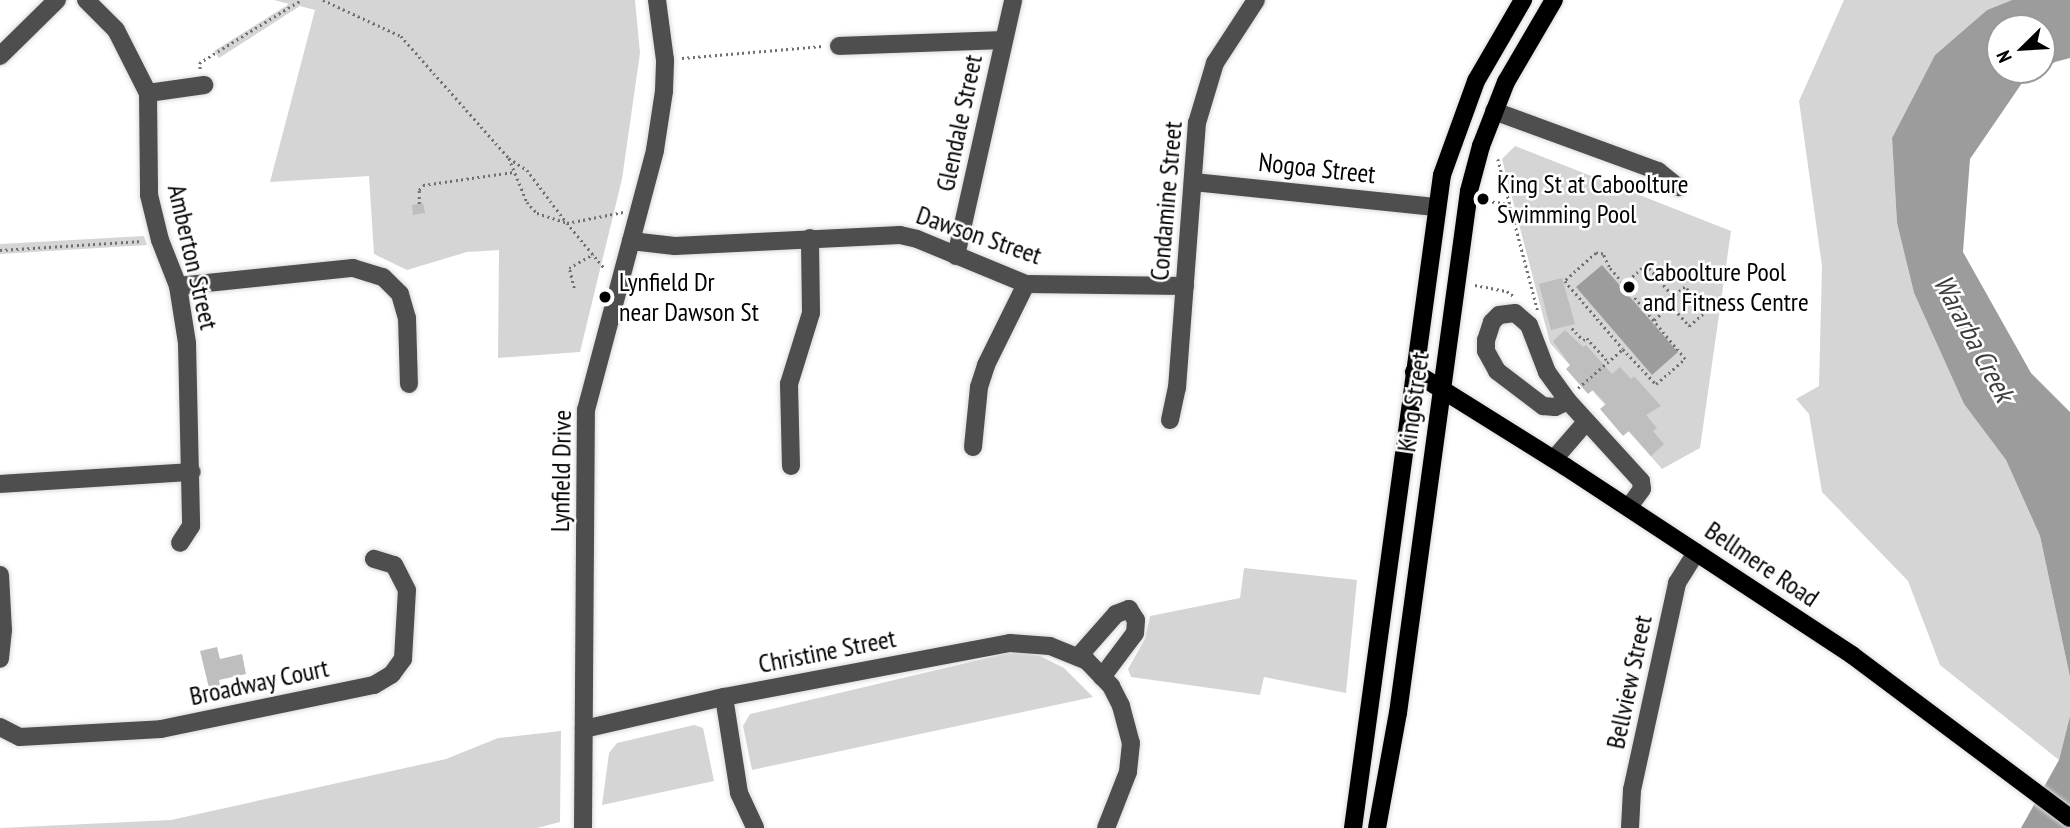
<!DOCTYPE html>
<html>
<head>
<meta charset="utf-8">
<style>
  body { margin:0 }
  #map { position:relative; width:2070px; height:828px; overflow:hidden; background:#fff; font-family:"PT Sans Narrow",sans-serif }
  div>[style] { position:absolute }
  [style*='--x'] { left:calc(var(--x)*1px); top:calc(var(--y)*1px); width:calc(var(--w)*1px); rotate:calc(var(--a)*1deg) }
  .green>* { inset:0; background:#d5d5d5 }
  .water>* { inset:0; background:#9c9c9c }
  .building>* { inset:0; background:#bebebe }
  .path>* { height:2.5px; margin-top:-1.25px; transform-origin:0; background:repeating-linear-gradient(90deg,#707070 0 2px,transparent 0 5.5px) }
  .roads { filter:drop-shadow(0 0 2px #dbdbdb) drop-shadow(0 0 2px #dbdbdb) }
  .minor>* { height:18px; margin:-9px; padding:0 9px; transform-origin:9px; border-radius:9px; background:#4e4e4e }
  .major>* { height:18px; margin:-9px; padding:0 9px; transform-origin:9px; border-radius:9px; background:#000 }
  .dots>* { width:19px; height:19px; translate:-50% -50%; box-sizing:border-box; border:4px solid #fff; border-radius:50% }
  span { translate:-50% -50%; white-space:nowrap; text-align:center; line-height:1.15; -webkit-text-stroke:5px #fff; paint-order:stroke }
  .street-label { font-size:26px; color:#000 }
  .poi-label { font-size:26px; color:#000 }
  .left { translate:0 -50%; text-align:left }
  .water-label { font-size:28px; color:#3d3d3d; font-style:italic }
  .north { position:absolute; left:1986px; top:14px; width:70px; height:70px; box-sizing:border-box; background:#fff; border:2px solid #999; border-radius:50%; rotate:246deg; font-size:19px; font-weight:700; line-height:28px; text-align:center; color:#000 }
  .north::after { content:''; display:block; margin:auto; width:24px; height:32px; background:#000; clip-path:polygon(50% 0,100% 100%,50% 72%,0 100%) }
</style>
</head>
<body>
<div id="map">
  <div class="green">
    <i style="clip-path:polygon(274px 0,635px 0,640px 53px,622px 179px,580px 352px,498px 358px,499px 250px,467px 252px,407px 270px,374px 254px,369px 176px,270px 182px,315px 10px,300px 6px,219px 58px,214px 51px,289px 4px)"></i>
    <i style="clip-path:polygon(1844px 0,2012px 0,1987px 10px,1935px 55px,1892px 138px,1897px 223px,1914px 293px,1964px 404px,2006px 460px,2040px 536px,2070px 677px,2070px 716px,2059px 760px,1940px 665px,1908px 581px,1822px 492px,1809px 414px,1796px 399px,1819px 386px,1822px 266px,1799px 101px)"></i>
    <i style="clip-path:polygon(1515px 146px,1731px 231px,1700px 448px,1662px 469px,1550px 343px,1502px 159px)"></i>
    <i style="clip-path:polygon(144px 236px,147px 245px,0 254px,0 244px)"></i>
    <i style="clip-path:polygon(1244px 568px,1357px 580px,1346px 693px,1264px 677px,1260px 695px,1131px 677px,1128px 669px,1145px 639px,1150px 616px,1240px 598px)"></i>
    <i style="clip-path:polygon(1017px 651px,1040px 656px,1064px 668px,1093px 697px,752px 770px,743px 726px,750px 714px)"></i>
    <i style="clip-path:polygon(694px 725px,703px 728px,714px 781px,602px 805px,609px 753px,617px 743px)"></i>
    <i style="clip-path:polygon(561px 731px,560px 822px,537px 828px,0 828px,171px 820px,446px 759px,498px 738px)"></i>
  </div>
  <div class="water">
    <i style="clip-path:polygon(evenodd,2012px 0,2070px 0,2070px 58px,2055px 62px,2022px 83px,1970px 159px,1963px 252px,2031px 373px,2070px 412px,2070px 677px,2040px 536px,2006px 460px,1964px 404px,1914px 293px,1897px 223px,1892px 138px,1935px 55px,1987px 10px,2012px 0,2000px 28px,2042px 28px,2042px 70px,2000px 70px,2000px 28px)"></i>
    <i style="clip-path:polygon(1602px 265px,1678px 352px,1652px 375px,1576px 287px)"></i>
    <i style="clip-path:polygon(2070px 716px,2070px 828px,2021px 828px,2059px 760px)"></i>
  </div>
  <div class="building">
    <i style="clip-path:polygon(423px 203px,425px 213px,413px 215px,412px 205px)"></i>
    <i style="clip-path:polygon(1562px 278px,1575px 324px,1551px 330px,1539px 284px)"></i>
    <i style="clip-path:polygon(1565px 330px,1583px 347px,1586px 345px,1612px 374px,1620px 367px,1631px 379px,1634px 376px,1661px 406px,1646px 415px,1657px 428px,1653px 431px,1664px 444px,1651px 456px,1629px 431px,1623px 436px,1600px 409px,1606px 404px,1593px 390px,1588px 394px,1566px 369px,1570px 365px,1553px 341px)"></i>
    <i style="clip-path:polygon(217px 647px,220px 659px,242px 654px,246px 674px,219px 680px,220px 685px,209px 688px,200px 651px)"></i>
  </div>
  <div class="path">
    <i style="--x:323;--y:0;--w:86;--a:24.8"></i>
    <i style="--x:401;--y:36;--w:163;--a:48.5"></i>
    <i style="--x:509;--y:158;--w:22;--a:34"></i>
    <i style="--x:527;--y:170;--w:66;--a:53"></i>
    <i style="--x:567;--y:223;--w:57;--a:-11.1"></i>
    <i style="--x:682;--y:58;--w:141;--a:-4.9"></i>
    <i style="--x:200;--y:69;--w:6;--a:-99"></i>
    <i style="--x:199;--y:63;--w:120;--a:-31.7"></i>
    <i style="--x:509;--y:158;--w:48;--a:67.8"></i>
    <i style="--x:527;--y:202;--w:15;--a:48"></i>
    <i style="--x:537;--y:213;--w:32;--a:18"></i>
    <i style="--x:567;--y:223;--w:60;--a:50.4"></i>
    <i style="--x:1498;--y:159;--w:157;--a:75.3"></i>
    <i style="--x:1487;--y:201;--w:23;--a:7"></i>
    <i style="--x:419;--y:204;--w:14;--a:-90"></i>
    <i style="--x:419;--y:190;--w:6;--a:-51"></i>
    <i style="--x:423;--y:185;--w:91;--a:-8.2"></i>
    <i style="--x:0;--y:250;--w:143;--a:-3.6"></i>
    <i style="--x:1624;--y:284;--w:30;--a:-42"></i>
    <i style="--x:1646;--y:264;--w:42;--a:49.8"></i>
    <i style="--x:1475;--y:285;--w:33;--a:11"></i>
    <i style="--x:1507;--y:291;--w:10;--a:37"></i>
    <i style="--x:574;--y:288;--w:21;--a:-104"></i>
    <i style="--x:569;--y:268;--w:28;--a:-30"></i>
    <i style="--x:1654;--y:320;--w:23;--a:-41"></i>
    <i style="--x:1671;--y:305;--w:28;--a:49"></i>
    <i style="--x:1689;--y:326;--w:23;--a:-41"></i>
    <i style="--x:1706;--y:311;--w:32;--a:-131"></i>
    <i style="--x:1685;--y:287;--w:19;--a:141"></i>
    <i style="--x:1670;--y:299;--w:6;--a:81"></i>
    <i style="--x:1572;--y:328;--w:16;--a:47"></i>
    <i style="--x:1583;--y:340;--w:4;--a:-27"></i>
    <i style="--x:1587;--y:338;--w:31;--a:48"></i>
    <i style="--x:1578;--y:388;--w:60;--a:-40.9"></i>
    <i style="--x:1623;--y:349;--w:48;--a:46.7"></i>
    <i style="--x:1656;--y:384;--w:38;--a:-41"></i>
    <i style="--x:1685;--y:359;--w:119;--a:-129.6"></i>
    <i style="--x:1609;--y:267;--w:14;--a:-115"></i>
    <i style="--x:1603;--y:254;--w:7;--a:-172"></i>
    <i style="--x:1596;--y:253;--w:42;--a:137.9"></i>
    <i style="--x:1565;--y:281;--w:89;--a:49.5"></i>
  </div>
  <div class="roads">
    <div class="minor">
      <i style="--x:86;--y:0;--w:42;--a:45"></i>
      <i style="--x:116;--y:30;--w:71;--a:63.1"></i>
      <i style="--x:148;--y:93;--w:102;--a:89.4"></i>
      <i style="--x:149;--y:195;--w:46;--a:76.3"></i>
      <i style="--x:160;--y:240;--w:49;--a:68.6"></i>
      <i style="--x:178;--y:286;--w:58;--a:81"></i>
      <i style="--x:187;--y:343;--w:183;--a:88.7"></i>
      <i style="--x:191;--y:526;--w:20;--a:123"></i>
      <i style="--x:839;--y:46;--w:163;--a:-2.1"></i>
      <i style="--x:0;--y:56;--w:80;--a:-44.5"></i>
      <i style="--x:148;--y:93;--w:57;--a:-8.1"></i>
      <i style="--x:1494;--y:111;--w:175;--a:20.1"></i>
      <i style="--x:1658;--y:171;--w:26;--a:39"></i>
      <i style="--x:1193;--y:182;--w:244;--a:5.9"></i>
      <i style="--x:631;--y:241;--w:44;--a:6.5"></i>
      <i style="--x:675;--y:246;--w:225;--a:-2.8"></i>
      <i style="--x:900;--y:235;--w:17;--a:13"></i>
      <i style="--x:917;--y:239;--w:118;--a:22.4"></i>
      <i style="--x:1026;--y:284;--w:159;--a:0.7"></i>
      <i style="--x:956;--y:256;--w:262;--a:-77.4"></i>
      <i style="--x:178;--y:286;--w:176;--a:-5.9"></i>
      <i style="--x:353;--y:268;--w:31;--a:17"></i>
      <i style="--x:383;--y:277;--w:24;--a:45"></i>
      <i style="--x:400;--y:294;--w:25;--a:74"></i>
      <i style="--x:407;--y:318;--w:66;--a:88.3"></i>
      <i style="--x:1568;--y:401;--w:36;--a:-126"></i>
      <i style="--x:1547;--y:372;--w:50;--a:-111"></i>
      <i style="--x:1529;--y:325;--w:18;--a:-139"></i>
      <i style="--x:1515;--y:313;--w:16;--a:173"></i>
      <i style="--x:1499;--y:315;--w:10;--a:135"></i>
      <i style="--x:1492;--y:322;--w:19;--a:108"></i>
      <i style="--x:1486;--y:340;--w:11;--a:90"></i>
      <i style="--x:1486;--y:351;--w:23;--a:61"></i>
      <i style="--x:1497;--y:371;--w:58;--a:37.3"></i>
      <i style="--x:1543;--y:406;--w:12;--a:5"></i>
      <i style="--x:1555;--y:407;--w:14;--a:-25"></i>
      <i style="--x:1568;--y:401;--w:108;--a:47.6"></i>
      <i style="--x:1641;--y:481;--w:8;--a:83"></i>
      <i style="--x:1642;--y:489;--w:22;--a:126"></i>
      <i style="--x:1170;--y:420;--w:33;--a:-78"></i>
      <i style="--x:1177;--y:388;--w:266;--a:-85.7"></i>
      <i style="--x:1197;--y:123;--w:63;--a:-73.3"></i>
      <i style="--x:1215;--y:63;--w:75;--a:-56.9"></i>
      <i style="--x:973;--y:447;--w:60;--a:-84.3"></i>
      <i style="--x:979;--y:387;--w:23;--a:-72"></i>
      <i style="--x:986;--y:365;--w:90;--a:-63.7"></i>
      <i style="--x:1554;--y:459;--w:49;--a:-49.1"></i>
      <i style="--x:791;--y:466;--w:82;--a:-91.4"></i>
      <i style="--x:789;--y:384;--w:74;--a:-72.8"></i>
      <i style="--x:811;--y:313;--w:75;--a:-90.8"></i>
      <i style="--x:0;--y:484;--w:192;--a:-3.6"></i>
      <i style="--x:0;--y:575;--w:55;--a:86.9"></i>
      <i style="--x:3;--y:630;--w:29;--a:96"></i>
      <i style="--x:1078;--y:657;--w:57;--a:-48.5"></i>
      <i style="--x:1116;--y:614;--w:14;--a:-21"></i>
      <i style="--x:1129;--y:609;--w:13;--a:58"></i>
      <i style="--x:1136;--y:620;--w:13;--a:94"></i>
      <i style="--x:1135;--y:633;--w:55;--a:126.9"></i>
      <i style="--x:724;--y:697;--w:97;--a:81.1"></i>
      <i style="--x:739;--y:793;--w:38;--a:65"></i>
      <i style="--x:0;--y:727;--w:22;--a:27"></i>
      <i style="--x:20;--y:737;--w:141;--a:-3.2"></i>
      <i style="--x:161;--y:729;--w:217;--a:-11.7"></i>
      <i style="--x:374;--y:685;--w:21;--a:-31"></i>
      <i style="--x:392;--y:674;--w:19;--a:-54"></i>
      <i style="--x:403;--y:659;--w:69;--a:-86.7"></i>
      <i style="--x:407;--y:590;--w:28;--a:-117"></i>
      <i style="--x:394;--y:565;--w:21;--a:-163"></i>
      <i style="--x:584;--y:729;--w:144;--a:-12.9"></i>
      <i style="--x:724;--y:697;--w:291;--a:-10.7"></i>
      <i style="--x:1010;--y:643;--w:40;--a:4.3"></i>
      <i style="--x:1050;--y:646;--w:40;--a:22"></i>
      <i style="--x:1087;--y:661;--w:35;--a:46"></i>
      <i style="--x:1111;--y:686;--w:22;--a:63"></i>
      <i style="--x:1121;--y:706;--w:38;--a:75"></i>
      <i style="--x:1131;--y:743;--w:29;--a:96"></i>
      <i style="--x:1128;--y:772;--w:60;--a:111.4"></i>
      <i style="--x:583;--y:828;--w:418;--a:-89.6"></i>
      <i style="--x:586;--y:410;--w:269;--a:-75.1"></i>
      <i style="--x:655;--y:150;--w:60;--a:-81.3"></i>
      <i style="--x:664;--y:91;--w:31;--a:-88"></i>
      <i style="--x:665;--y:60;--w:61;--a:-97.6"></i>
      <i style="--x:1630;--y:828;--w:38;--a:-87"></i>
      <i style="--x:1632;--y:790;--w:212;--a:-77.7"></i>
      <i style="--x:1677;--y:583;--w:36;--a:-58"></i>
    </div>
    <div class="major">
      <i style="--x:1414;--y:372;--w:179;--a:32"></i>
      <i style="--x:1566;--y:467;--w:342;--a:33.3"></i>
      <i style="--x:1852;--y:655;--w:272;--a:36.8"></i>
      <i style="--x:1353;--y:828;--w:659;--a:-82.24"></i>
      <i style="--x:1442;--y:175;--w:100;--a:-70.1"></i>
      <i style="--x:1476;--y:81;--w:94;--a:-59.9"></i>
      <i style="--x:1377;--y:828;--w:117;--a:-79.7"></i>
      <i style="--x:1398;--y:713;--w:527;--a:-82.25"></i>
      <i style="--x:1469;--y:191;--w:47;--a:-75.1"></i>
      <i style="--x:1481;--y:146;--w:69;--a:-68.7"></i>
      <i style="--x:1506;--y:82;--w:95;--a:-59.7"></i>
    </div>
  </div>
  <div class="dots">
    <i style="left:1483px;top:199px;background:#000"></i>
    <i style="left:1629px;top:287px;background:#000"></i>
    <i style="left:605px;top:297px;background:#000"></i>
  </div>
  <div class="street-label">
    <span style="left:959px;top:123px;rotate:-78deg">Glendale Street</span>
    <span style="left:1317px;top:168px;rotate:6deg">Nogoa Street</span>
    <span style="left:1166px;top:201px;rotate:-85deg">Condamine Street</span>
    <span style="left:979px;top:235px;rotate:19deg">Dawson Street</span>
    <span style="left:193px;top:257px;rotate:77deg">Amberton Street</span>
    <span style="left:1413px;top:402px;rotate:-82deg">King Street</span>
    <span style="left:561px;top:471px;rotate:-89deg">Lynfield Drive</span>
    <span style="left:1762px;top:564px;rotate:34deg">Bellmere Road</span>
    <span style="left:827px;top:651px;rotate:-11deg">Christine Street</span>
    <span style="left:259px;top:682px;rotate:-12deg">Broadway Court</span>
    <span style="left:1629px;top:682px;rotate:-78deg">Bellview Street</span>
  </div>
  <div class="poi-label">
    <span class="left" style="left:1497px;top:199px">King St at Caboolture<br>Swimming Pool</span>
    <span class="left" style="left:1643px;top:287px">Caboolture Pool<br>and Fitness Centre</span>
    <span class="left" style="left:619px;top:297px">Lynfield Dr<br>near Dawson St</span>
  </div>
  <div class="water-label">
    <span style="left:1974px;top:338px;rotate:62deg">Wararba Creek</span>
  </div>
  <div class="north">N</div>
</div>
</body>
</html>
